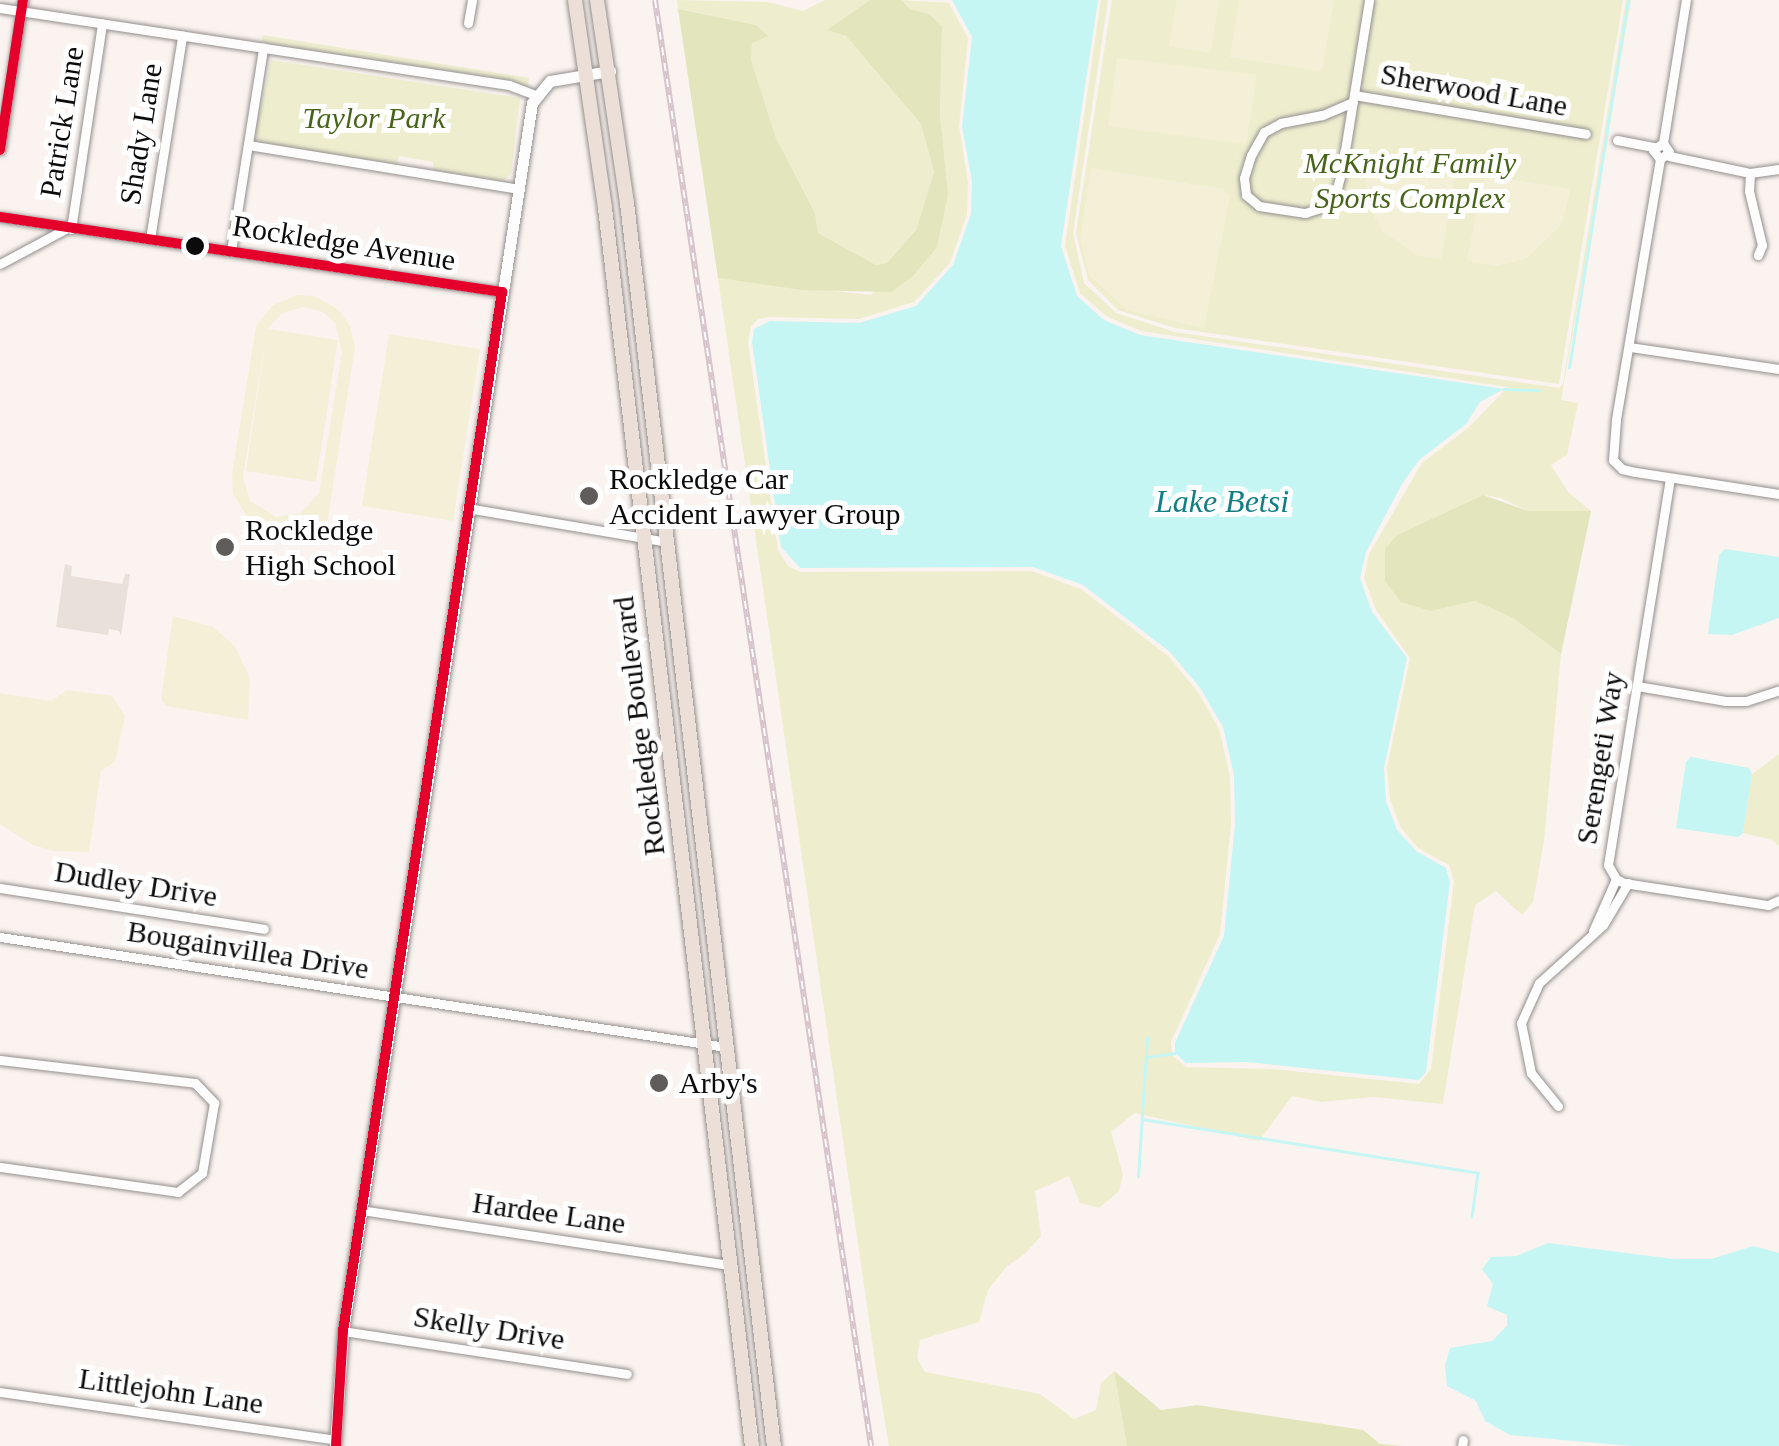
<!DOCTYPE html>
<html>
<head>
<meta charset="utf-8">
<style>
  body { margin:0 }
  #map { position:relative; width:1779px; height:1446px; overflow:hidden; background:#faf3ef; font-family:Georgia,serif }
  div>[style] { position:absolute }
  [style*='--x'] { left:calc(var(--x)*1px); top:calc(var(--y)*1px); width:calc(var(--w)*1px); rotate:calc(var(--a)*1deg) }
  .green>* { inset:0; background:#eeeecf }
  .forest>* { inset:0; background:#e3e5bc }
  .pitch>* { inset:0; background:#f4f0d8 }
  .plaza>* { inset:0; background:#eae0da }
  .water>* { inset:0; background:#c5f6f3 }
  .stream>* { height:2.5px; margin:-1.25px; padding:0 1.25px; transform-origin:1.25px; border-radius:1.25px; background:#c5f6f3 }
  .roads { filter:drop-shadow(0 0 2px #938f8e) drop-shadow(0 0 2px #938f8e) }
  .minor>* { height:9px; margin:-4.5px; padding:0 4.5px; transform-origin:4.5px; border-radius:4.5px; background:#fefdfd }
  .tertiary>* { height:11px; margin:-5.5px; padding:0 5.5px; transform-origin:5.5px; border-radius:5.5px; background:#fefdfd }
  .primary>* { height:14px; margin:-7px; padding:0 7px; transform-origin:7px; border-radius:7px; background:#ecdfd7 }
  .rail>* { height:6px; margin-top:-3px; transform-origin:0; background:repeating-linear-gradient(90deg,#fff 0 8px,#d7c3cb 0 16px); box-sizing:border-box; border-block:2px solid #d7c3cb }
  .bus-1>* { height:10px; margin:-5px; padding:0 5px; transform-origin:5px; border-radius:5px; background:#e4002b }
  .dots>* { width:28px; height:28px; translate:-50% -50%; box-sizing:border-box; border:5px solid #fff; border-radius:50% }
  span { translate:-50% -50%; white-space:nowrap; text-align:center; line-height:1.15; -webkit-text-stroke:10px #fff; paint-order:stroke }
  .street-label { font-size:30px; color:#0b0b0b }
  .park-label { font-size:30px; color:#48641b; font-style:italic }
  .poi-label { font-size:30px; color:#0b0b0b }
  .left { translate:0 -50%; text-align:left }
  .water-label { font-size:32px; color:#137f83; font-style:italic }
</style>
</head>
<body>
<div id="map">
  <div class="green">
    <i style="clip-path:polygon(677px 0,768px 2px,803px 11px,825px 0,870px 0,828px 30px,846px 36px,921px 124px,934px 172px,916px 230px,887px 263px,876px 265px,818px 233px,815px 213px,776px 138px,751px 60px,752px 43px,767px 36px,756px 25px,678px 9px)"></i>
    <i style="clip-path:polygon(901px 0,949px 3px,968px 38px,959px 126px,968px 182px,967px 214px,950px 263px,914px 302px,859px 319px,771px 317px,758px 319px,751px 327px,748px 342px,778px 550px,788px 566px,800px 572px,1032px 571px,1081px 589px,1168px 656px,1198px 692px,1219px 729px,1230px 776px,1231px 824px,1220px 934px,1171px 1042px,1172px 1055px,1186px 1067px,1272px 1069px,1419px 1084px,1431px 1069px,1454px 881px,1449px 865px,1418px 848px,1401px 828px,1390px 800px,1387px 768px,1410px 658px,1376px 610px,1364px 578px,1369px 554px,1422px 463px,1468px 428px,1508px 387px,1141px 331px,1106px 316px,1080px 293px,1065px 246px,1101px 0,1108px 0,1073px 233px,1084px 283px,1116px 313px,1175px 332px,1559px 388px,1563px 384px,1626px 0,1631px 0,1561px 400px,1578px 403px,1567px 455px,1551px 465px,1568px 492px,1591px 511px,1528px 511px,1501px 498px,1483px 495px,1397px 535px,1431px 611px,1475px 601px,1513px 618px,1561px 654px,1544px 841px,1533px 902px,1522px 915px,1496px 891px,1475px 905px,1443px 1104px,1373px 1097px,1321px 1102px,1292px 1096px,1259px 1141px,1135px 1113px,1111px 1132px,1123px 1174px,1119px 1191px,1099px 1208px,1080px 1203px,1069px 1176px,1035px 1191px,1041px 1236px,1025px 1254px,1007px 1266px,988px 1290px,979px 1322px,920px 1340px,917px 1358px,925px 1372px,1040px 1394px,1074px 1419px,1096px 1410px,1101px 1383px,1114px 1371px,1127px 1446px,889px 1446px,877px 1375px,718px 278px,871px 295px,948px 194px,940px 114px,942px 27px,929px 14px,910px 9px)"></i>
    <i style="clip-path:polygon(1112px 0,1623px 0,1559px 384px,1175px 328px,1118px 310px,1088px 280px,1076px 233px)"></i>
    <i style="clip-path:polygon(263px 35px,529px 78px,528px 87px,510px 80px,261px 43px)"></i>
    <i style="clip-path:polygon(271px 60px,520px 98px,511px 174px,504px 181px,433px 170px,433px 162px,399px 156px,397px 164px,260px 144px,255px 133px)"></i>
    <i style="clip-path:polygon(1779px 754px,1779px 846px,1772px 840px,1743px 833px,1752px 774px)"></i>
  </div>
  <div class="forest">
    <i style="clip-path:polygon(870px 0,901px 0,910px 9px,929px 14px,942px 26px,940px 114px,948px 194px,937px 247px,912px 277px,891px 292px,802px 290px,718px 278px,678px 9px,756px 25px,768px 36px,752px 43px,751px 60px,776px 138px,815px 213px,818px 233px,876px 265px,887px 263px,916px 230px,934px 172px,921px 124px,846px 36px,827px 30px)"></i>
    <i style="clip-path:polygon(1483px 495px,1528px 511px,1591px 511px,1561px 654px,1513px 618px,1475px 601px,1431px 611px,1401px 602px,1385px 581px,1385px 549px,1397px 535px)"></i>
    <i style="clip-path:polygon(1114px 1371px,1161px 1410px,1197px 1405px,1363px 1430px,1380px 1444px,1404px 1446px,1127px 1446px)"></i>
  </div>
  <div class="pitch">
    <i style="clip-path:polygon(1177px 0,1219px 0,1211px 53px,1169px 46px)"></i>
    <i style="clip-path:polygon(1239px 0,1334px 0,1322px 71px,1230px 57px)"></i>
    <i style="clip-path:polygon(1117px 58px,1257px 75px,1246px 144px,1108px 126px)"></i>
    <i style="clip-path:polygon(1368px 156px,1449px 171px,1454px 179px,1442px 259px,1419px 256px,1382px 231px,1366px 200px)"></i>
    <i style="clip-path:polygon(1091px 168px,1223px 189px,1230px 197px,1204px 328px,1127px 310px,1089px 275px,1080px 239px)"></i>
    <i style="clip-path:polygon(1490px 176px,1571px 189px,1561px 225px,1527px 258px,1496px 266px,1467px 261px,1482px 182px)"></i>
    <i style="clip-path:polygon(evenodd,297px 295px,314px 296px,338px 309px,350px 326px,355px 347px,327px 524px,316px 523px,315px 518px,283px 529px,264px 526px,246px 515px,233px 494px,232px 475px,256px 326px,273px 305px,297px 295px,302px 307px,323px 312px,335px 323px,342px 352px,319px 493px,301px 513px,276px 517px,250px 501px,243px 477px,267px 330px,246px 471px,316px 482px,338px 340px,268px 329px,281px 314px,302px 307px)"></i>
    <i style="clip-path:polygon(389px 334px,480px 349px,453px 521px,362px 506px)"></i>
    <i style="clip-path:polygon(173px 616px,213px 627px,235px 646px,250px 678px,248px 720px,166px 706px,161px 699px)"></i>
    <i style="clip-path:polygon(67px 690px,112px 696px,125px 716px,115px 762px,101px 771px,89px 852px,53px 851px,33px 845px,0 824px,0 693px,51px 701px)"></i>
  </div>
  <div class="plaza">
    <i style="clip-path:polygon(65px 564px,72px 566px,71px 576px,122px 584px,125px 574px,130px 574px,121px 636px,119px 631px,109px 629px,108px 635px,56px 627px)"></i>
  </div>
  <div class="water">
    <i style="clip-path:polygon(952px 0,1098px 0,1061px 246px,1077px 296px,1104px 320px,1140px 335px,1504px 389px,1480px 402px,1466px 424px,1419px 460px,1402px 484px,1366px 552px,1360px 578px,1372px 612px,1407px 658px,1384px 768px,1386px 801px,1397px 830px,1416px 851px,1446px 868px,1450px 882px,1426px 1072px,1419px 1080px,1247px 1062px,1186px 1063px,1175px 1053px,1175px 1043px,1224px 936px,1235px 824px,1234px 775px,1223px 727px,1201px 689px,1170px 652px,1083px 585px,1033px 567px,800px 568px,781px 547px,752px 342px,754px 329px,770px 321px,859px 323px,916px 306px,953px 265px,971px 214px,972px 181px,962px 127px,972px 37px)"></i>
    <i style="clip-path:polygon(1725px 549px,1779px 557px,1779px 618px,1732px 635px,1708px 634px,1719px 555px)"></i>
    <i style="clip-path:polygon(1691px 757px,1749px 768px,1752px 774px,1743px 833px,1738px 837px,1676px 828px,1686px 762px)"></i>
    <i style="clip-path:polygon(1548px 1243px,1673px 1259px,1711px 1259px,1753px 1246px,1779px 1253px,1779px 1446px,1631px 1446px,1562px 1440px,1510px 1435px,1485px 1421px,1476px 1401px,1447px 1386px,1445px 1365px,1450px 1348px,1492px 1341px,1507px 1326px,1507px 1315px,1487px 1306px,1493px 1284px,1482px 1269px,1491px 1257px,1516px 1256px)"></i>
  </div>
  <div class="stream">
    <i style="--x:1569;--y:368;--w:373;--a:-80.9"></i>
    <i style="--x:1504;--y:389;--w:35;--a:2"></i>
    <i style="--x:1147;--y:1057;--w:28;--a:-8"></i>
    <i style="--x:1142;--y:1119;--w:340;--a:9.1"></i>
    <i style="--x:1478;--y:1173;--w:44;--a:97.8"></i>
    <i style="--x:1138;--y:1177;--w:139;--a:-86.3"></i>
  </div>
  <div class="roads">
    <div class="minor">
      <i style="--x:0;--y:8;--w:515;--a:8.6"></i>
      <i style="--x:509;--y:85;--w:28;--a:21"></i>
      <i style="--x:468;--y:23;--w:23;--a:-80"></i>
      <i style="--x:1354;--y:95;--w:235;--a:9.5"></i>
      <i style="--x:1353;--y:102;--w:34;--a:157"></i>
      <i style="--x:1322;--y:115;--w:42;--a:169"></i>
      <i style="--x:1281;--y:123;--w:19;--a:152"></i>
      <i style="--x:1264;--y:132;--w:26;--a:119"></i>
      <i style="--x:1251;--y:155;--w:24;--a:107"></i>
      <i style="--x:1244;--y:178;--w:17;--a:83"></i>
      <i style="--x:1246;--y:195;--w:17;--a:40"></i>
      <i style="--x:1259;--y:206;--w:47;--a:8.7"></i>
      <i style="--x:1305;--y:213;--w:22;--a:-18"></i>
      <i style="--x:1326;--y:206;--w:17;--a:-54"></i>
      <i style="--x:1336;--y:192;--w:24;--a:-75"></i>
      <i style="--x:1342;--y:169;--w:171;--a:-80.9"></i>
      <i style="--x:1617;--y:140;--w:38;--a:11"></i>
      <i style="--x:1663;--y:143;--w:11;--a:56"></i>
      <i style="--x:1669;--y:152;--w:11;--a:142"></i>
      <i style="--x:1660;--y:159;--w:11;--a:-128"></i>
      <i style="--x:1653;--y:150;--w:12;--a:-35"></i>
      <i style="--x:1663;--y:143;--w:145;--a:-80.9"></i>
      <i style="--x:248;--y:145;--w:275;--a:9.2"></i>
      <i style="--x:0;--y:150;--w:152;--a:-81.3"></i>
      <i style="--x:1669;--y:156;--w:83;--a:11.9"></i>
      <i style="--x:1750;--y:173;--w:29;--a:-8"></i>
      <i style="--x:1660;--y:159;--w:265;--a:99.6"></i>
      <i style="--x:1616;--y:420;--w:40;--a:94.3"></i>
      <i style="--x:1613;--y:460;--w:13;--a:45"></i>
      <i style="--x:1622;--y:469;--w:13;--a:13"></i>
      <i style="--x:1635;--y:472;--w:146;--a:8.7"></i>
      <i style="--x:1750;--y:173;--w:18;--a:93"></i>
      <i style="--x:1749;--y:191;--w:56;--a:76.5"></i>
      <i style="--x:1762;--y:245;--w:11;--a:112"></i>
      <i style="--x:0;--y:217;--w:508;--a:8.5"></i>
      <i style="--x:71;--y:229;--w:208;--a:-81.4"></i>
      <i style="--x:150;--y:239;--w:206;--a:-81"></i>
      <i style="--x:231;--y:251;--w:206;--a:-81"></i>
      <i style="--x:0;--y:264;--w:76;--a:-28.2"></i>
      <i style="--x:1630;--y:347;--w:151;--a:8.4"></i>
      <i style="--x:1670;--y:478;--w:392;--a:99.1"></i>
      <i style="--x:1608;--y:865;--w:16;--a:60"></i>
      <i style="--x:1616;--y:879;--w:9;--a:27"></i>
      <i style="--x:1624;--y:883;--w:146;--a:8.7"></i>
      <i style="--x:1768;--y:905;--w:12;--a:-24"></i>
      <i style="--x:467;--y:508;--w:203;--a:9.6"></i>
      <i style="--x:1637;--y:686;--w:90;--a:9.6"></i>
      <i style="--x:1726;--y:701;--w:20;--a:0"></i>
      <i style="--x:1746;--y:701;--w:35;--a:-18"></i>
      <i style="--x:0;--y:888;--w:267;--a:8.8"></i>
      <i style="--x:1593;--y:931;--w:57;--a:-66.1"></i>
      <i style="--x:0;--y:937;--w:734;--a:8.62"></i>
      <i style="--x:0;--y:1060;--w:196;--a:6.7"></i>
      <i style="--x:195;--y:1083;--w:28;--a:46"></i>
      <i style="--x:214;--y:1103;--w:71;--a:99.7"></i>
      <i style="--x:202;--y:1173;--w:31;--a:142"></i>
      <i style="--x:178;--y:1192;--w:180;--a:-172"></i>
      <i style="--x:1558;--y:1106;--w:43;--a:-129.3"></i>
      <i style="--x:1531;--y:1073;--w:51;--a:-101.3"></i>
      <i style="--x:1521;--y:1023;--w:44;--a:-65.8"></i>
      <i style="--x:1539;--y:983;--w:86;--a:-42.2"></i>
      <i style="--x:1603;--y:925;--w:49;--a:-59.2"></i>
      <i style="--x:361;--y:1210;--w:373;--a:8.5"></i>
      <i style="--x:343;--y:1331;--w:287;--a:8.6"></i>
      <i style="--x:0;--y:1392;--w:339;--a:8.1"></i>
      <i style="--x:1462;--y:1446;--w:6;--a:-81"></i>
    </div>
    <div class="tertiary">
      <i style="--x:335;--y:1446;--w:115;--a:-86"></i>
      <i style="--x:343;--y:1331;--w:1242;--a:-81.25"></i>
      <i style="--x:532;--y:103;--w:28;--a:-51"></i>
      <i style="--x:550;--y:81;--w:61;--a:-9.5"></i>
    </div>
    <div class="primary">
      <i style="--x:575;--y:0;--w:210;--a:81.8"></i>
      <i style="--x:605;--y:208;--w:1247;--a:83.23"></i>
      <i style="--x:597;--y:0;--w:205;--a:81.6"></i>
      <i style="--x:627;--y:203;--w:1252;--a:83.26"></i>
    </div>
  </div>
  <div class="rail">
    <i style="--x:655;--y:0;--w:1462;--a:81.5"></i>
  </div>
  <div class="bus-1">
    <i style="--x:0;--y:150;--w:152;--a:-81.3"></i>
    <i style="--x:0;--y:217;--w:508;--a:8.5"></i>
    <i style="--x:502;--y:292;--w:1051;--a:98.7"></i>
    <i style="--x:343;--y:1331;--w:115;--a:93.5"></i>
  </div>
  <div class="dots">
    <i style="left:195px;top:246px;background:#0b0b0b"></i>
    <i style="left:589px;top:496px;background:#5f5c5b"></i>
    <i style="left:225px;top:547px;background:#5f5c5b"></i>
    <i style="left:659px;top:1083px;background:#5f5c5b"></i>
  </div>
  <div class="street-label">
    <span style="left:1474px;top:90px;rotate:10deg">Sherwood Lane</span>
    <span style="left:62px;top:122px;rotate:-81deg">Patrick Lane</span>
    <span style="left:141px;top:134px;rotate:-81deg">Shady Lane</span>
    <span style="left:344px;top:243px;rotate:9deg">Rockledge Avenue</span>
    <span style="left:639px;top:726px;rotate:-97deg">Rockledge Boulevard</span>
    <span style="left:1600px;top:758px;rotate:-81deg">Serengeti Way</span>
    <span style="left:136px;top:884px;rotate:9deg">Dudley Drive</span>
    <span style="left:248px;top:950px;rotate:9deg">Bougainvillea Drive</span>
    <span style="left:549px;top:1213px;rotate:8deg">Hardee Lane</span>
    <span style="left:489px;top:1328px;rotate:9deg">Skelly Drive</span>
    <span style="left:171px;top:1391px;rotate:8deg">Littlejohn Lane</span>
  </div>
  <div class="park-label">
    <span style="left:374px;top:118px">Taylor Park</span>
    <span style="left:1410px;top:180px">McKnight Family<br>Sports Complex</span>
  </div>
  <div class="poi-label">
    <span class="left" style="left:609px;top:496px">Rockledge Car<br>Accident Lawyer Group</span>
    <span class="left" style="left:245px;top:547px">Rockledge<br>High School</span>
    <span class="left" style="left:679px;top:1083px">Arby's</span>
  </div>
  <div class="water-label">
    <span style="left:1222px;top:501px">Lake Betsi</span>
  </div>
</div>
</body>
</html>
